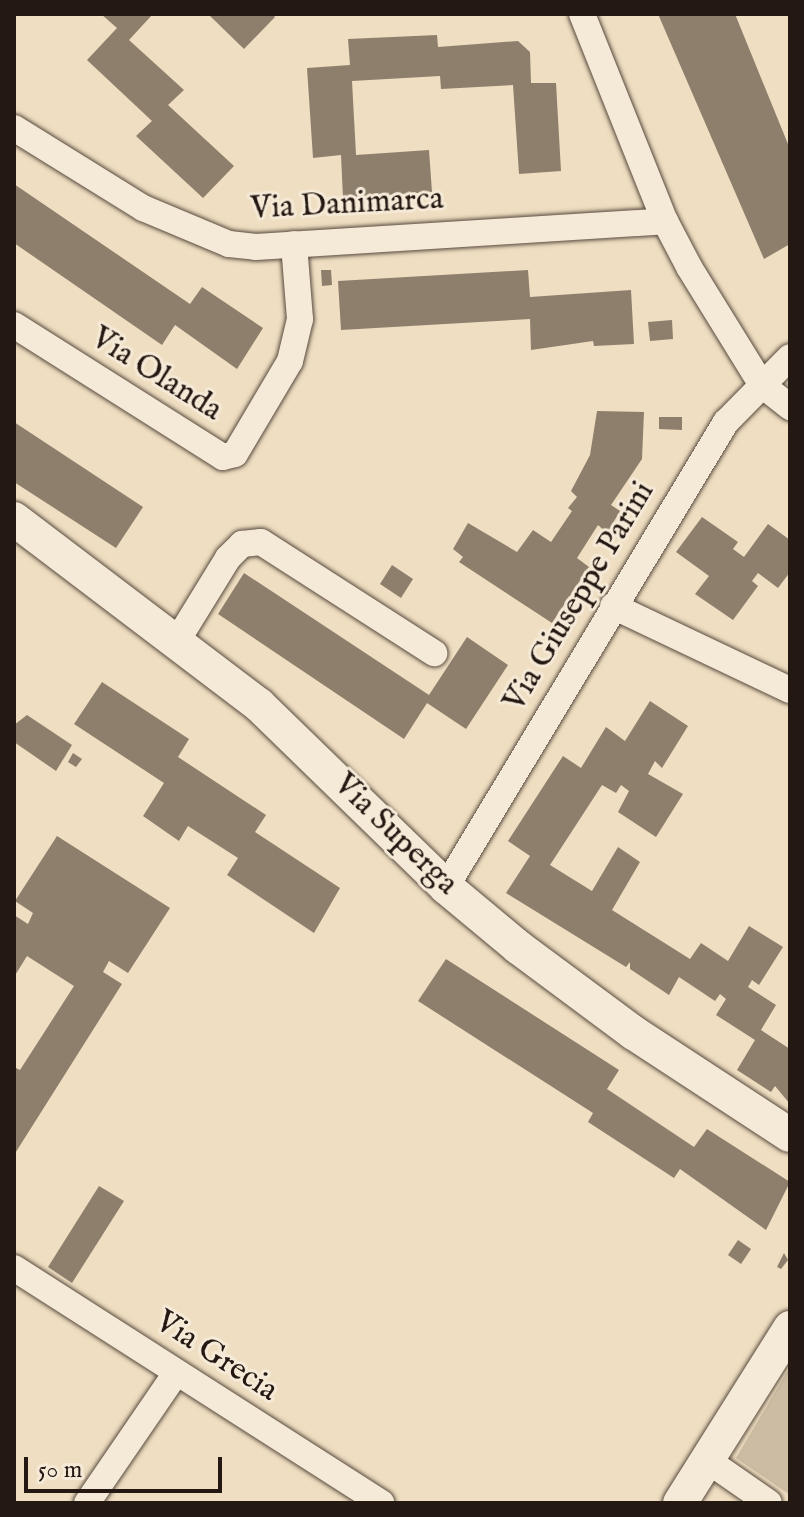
<!DOCTYPE html>
<html>
<head>
<meta charset="utf-8">
<style>
  body { margin:0 }
  #map { position:relative; width:804px; height:1517px; overflow:hidden; background:#efdec1; font-family:"IM FELL English",serif }
  div>[style] { position:absolute }
  [style*='--x'] { left:calc(var(--x)*1px); top:calc(var(--y)*1px); width:calc(var(--w)*1px); rotate:calc(var(--a)*1deg) }
  .green>* { inset:0; background:#ccbca3 }
  .building>* { inset:0; background:#8e7f6d }
  .roads { filter:drop-shadow(0 0 2px #574a3e) drop-shadow(0 0 2px #574a3e) }
  .minor>* { height:26px; margin:-13px; padding:0 13px; transform-origin:13px; border-radius:13px; background:#f5ead7 }
  .tertiary>* { height:34px; margin:-17px; padding:0 17px; transform-origin:17px; border-radius:17px; background:#f5ead7 }
  span { translate:-50% -50%; white-space:nowrap; text-align:center; line-height:1.15; -webkit-text-stroke:6px #f5ead7; paint-order:stroke }
  .street-label { font-size:32px; color:#241812 }
  .frame { position:absolute; inset:0; border:16px solid #241812; pointer-events:none }
  .scale { position:absolute; left:24px; top:1457px; width:198px; height:36px; box-sizing:border-box; border:4px solid #241812; border-top:0; padding-left:10px; font-size:24px; line-height:28px; white-space:nowrap; color:#241812; -webkit-text-stroke:6px #f5ead7; paint-order:stroke }
</style>
</head>
<body>
<div id="map">
  <div class="green">
    <i style="clip-path:polygon(790px 1367px,790px 1495px,736px 1458px)"></i>
  </div>
  <div class="building">
    <i style="clip-path:polygon(101px 14px,153px 14px,129px 40px,184px 90px,168px 105px,234px 166px,203px 198px,136px 136px,152px 121px,87px 60px,117px 28px)"></i>
    <i style="clip-path:polygon(208px 14px,272px 14px,275px 17px,244px 49px)"></i>
    <i style="clip-path:polygon(658px 14px,735px 14px,790px 149px,790px 244px,764px 259px)"></i>
    <i style="clip-path:polygon(437px 35px,438px 47px,518px 41px,530px 52px,531px 83px,556px 83px,561px 171px,519px 174px,513px 85px,441px 89px,440px 76px,352px 81px,356px 155px,429px 150px,432px 192px,343px 198px,341px 155px,313px 158px,307px 68px,350px 65px,348px 39px)"></i>
    <i style="clip-path:polygon(14px 184px,190px 304px,202px 287px,263px 328px,237px 369px,175px 325px,162px 345px,14px 243px)"></i>
    <i style="clip-path:polygon(321px 270px,331px 270px,332px 285px,322px 286px)"></i>
    <i style="clip-path:polygon(528px 270px,530px 297px,631px 290px,634px 344px,594px 346px,593px 341px,531px 350px,530px 319px,341px 330px,338px 281px)"></i>
    <i style="clip-path:polygon(672px 320px,673px 339px,650px 341px,648px 322px)"></i>
    <i style="clip-path:polygon(597px 411px,644px 412px,642px 459px,611px 505px,620px 511px,607px 533px,598px 525px,577px 558px,589px 567px,552px 623px,459px 562px,463px 557px,453px 549px,468px 523px,517px 552px,533px 530px,551px 542px,572px 511px,568px 508px,577px 497px,571px 491px,590px 455px)"></i>
    <i style="clip-path:polygon(659px 417px,682px 417px,682px 430px,659px 429px)"></i>
    <i style="clip-path:polygon(14px 422px,143px 507px,116px 548px,14px 482px)"></i>
    <i style="clip-path:polygon(702px 517px,738px 542px,733px 549px,744px 557px,768px 524px,790px 540px,790px 572px,778px 588px,758px 573px,752px 581px,758px 586px,733px 620px,695px 594px,709px 576px,676px 552px)"></i>
    <i style="clip-path:polygon(392px 565px,413px 579px,401px 598px,380px 584px)"></i>
    <i style="clip-path:polygon(244px 573px,429px 695px,467px 637px,508px 665px,466px 729px,427px 703px,404px 739px,218px 614px)"></i>
    <i style="clip-path:polygon(102px 682px,189px 739px,178px 757px,266px 815px,255px 832px,340px 888px,314px 933px,227px 875px,238px 858px,188px 826px,179px 841px,143px 816px,164px 783px,74px 724px)"></i>
    <i style="clip-path:polygon(650px 701px,688px 726px,662px 768px,655px 761px,648px 774px,683px 794px,656px 837px,618px 812px,629px 791px,621px 785px,616px 793px,602px 785px,550px 865px,592px 891px,618px 847px,640px 862px,612px 910px,690px 959px,701px 943px,728px 961px,749px 926px,783px 947px,759px 985px,752px 980px,748px 987px,776px 1005px,761px 1030px,790px 1049px,790px 1104px,775px 1086px,771px 1092px,737px 1070px,755px 1040px,716px 1015px,726px 999px,720px 994px,715px 1001px,679px 977px,669px 995px,630px 969px,630px 962px,626px 967px,506px 893px,530px 856px,508px 841px,563px 756px,581px 768px,606px 727px,625px 741px)"></i>
    <i style="clip-path:polygon(27px 715px,72px 745px,56px 771px,14px 742px,14px 725px)"></i>
    <i style="clip-path:polygon(73px 753px,82px 759px,76px 767px,68px 762px)"></i>
    <i style="clip-path:polygon(57px 836px,170px 908px,128px 973px,109px 961px,103px 972px,122px 984px,14px 1155px,14px 1067px,20px 1070px,74px 986px,27px 956px,14px 977px,14px 915px,28px 924px,33px 913px,15px 901px)"></i>
    <i style="clip-path:polygon(446px 959px,619px 1070px,607px 1089px,694px 1147px,707px 1129px,790px 1182px,766px 1230px,680px 1169px,674px 1178px,588px 1122px,593px 1113px,418px 1001px)"></i>
    <i style="clip-path:polygon(99px 1186px,124px 1201px,72px 1283px,48px 1267px)"></i>
    <i style="clip-path:polygon(738px 1240px,751px 1249px,741px 1264px,728px 1255px)"></i>
    <i style="clip-path:polygon(784px 1253px,788px 1260px,781px 1269px,777px 1267px)"></i>
  </div>
  <div class="roads">
    <div class="minor">
      <i style="--x:582;--y:14;--w:223;--a:68.2"></i>
      <i style="--x:665;--y:221;--w:52;--a:62.4"></i>
      <i style="--x:689;--y:267;--w:139;--a:58.3"></i>
      <i style="--x:762;--y:385;--w:36;--a:38"></i>
      <i style="--x:14;--y:128;--w:152;--a:31.8"></i>
      <i style="--x:143;--y:208;--w:93;--a:22.7"></i>
      <i style="--x:229;--y:244;--w:27;--a:6"></i>
      <i style="--x:256;--y:247;--w:410;--a:-3.6"></i>
      <i style="--x:14;--y:325;--w:247;--a:32.3"></i>
      <i style="--x:223;--y:457;--w:12;--a:-14"></i>
      <i style="--x:235;--y:454;--w:108;--a:-59.4"></i>
      <i style="--x:290;--y:361;--w:43;--a:-76.6"></i>
      <i style="--x:300;--y:319;--w:75;--a:-94.6"></i>
      <i style="--x:613;--y:606;--w:196;--a:25.4"></i>
      <i style="--x:177;--y:641;--w:97;--a:-58.4"></i>
      <i style="--x:228;--y:558;--w:20;--a:-45"></i>
      <i style="--x:242;--y:544;--w:19;--a:-6"></i>
      <i style="--x:261;--y:542;--w:206;--a:32.7"></i>
      <i style="--x:446;--y:887;--w:543;--a:-58.95"></i>
      <i style="--x:726;--y:422;--w:91;--a:-45.4"></i>
      <i style="--x:14;--y:1268;--w:436;--a:32.6"></i>
      <i style="--x:707;--y:1460;--w:75;--a:34.7"></i>
      <i style="--x:87;--y:1503;--w:158;--a:-55.6"></i>
    </div>
    <div class="tertiary">
      <i style="--x:14;--y:519;--w:308;--a:37.2"></i>
      <i style="--x:259;--y:705;--w:261;--a:44.2"></i>
      <i style="--x:446;--y:887;--w:94;--a:39.8"></i>
      <i style="--x:518;--y:947;--w:144;--a:36.6"></i>
      <i style="--x:634;--y:1033;--w:186;--a:33.2"></i>
      <i style="--x:680;--y:1503;--w:207;--a:-57.8"></i>
    </div>
  </div>
  <div class="street-label">
    <span style="left:347px;top:205px;rotate:-3deg">Via Danimarca</span>
    <span style="left:156px;top:375px;rotate:32deg">Via Olanda</span>
    <span style="left:580px;top:597px;rotate:-59deg">Via Giuseppe Parini</span>
    <span style="left:395px;top:835px;rotate:44deg">Via Superga</span>
    <span style="left:216px;top:1357px;rotate:33deg">Via Grecia</span>
  </div>
  <div class="frame"></div>
  <div class="scale">50 m</div>
</div>
</body>
</html>
